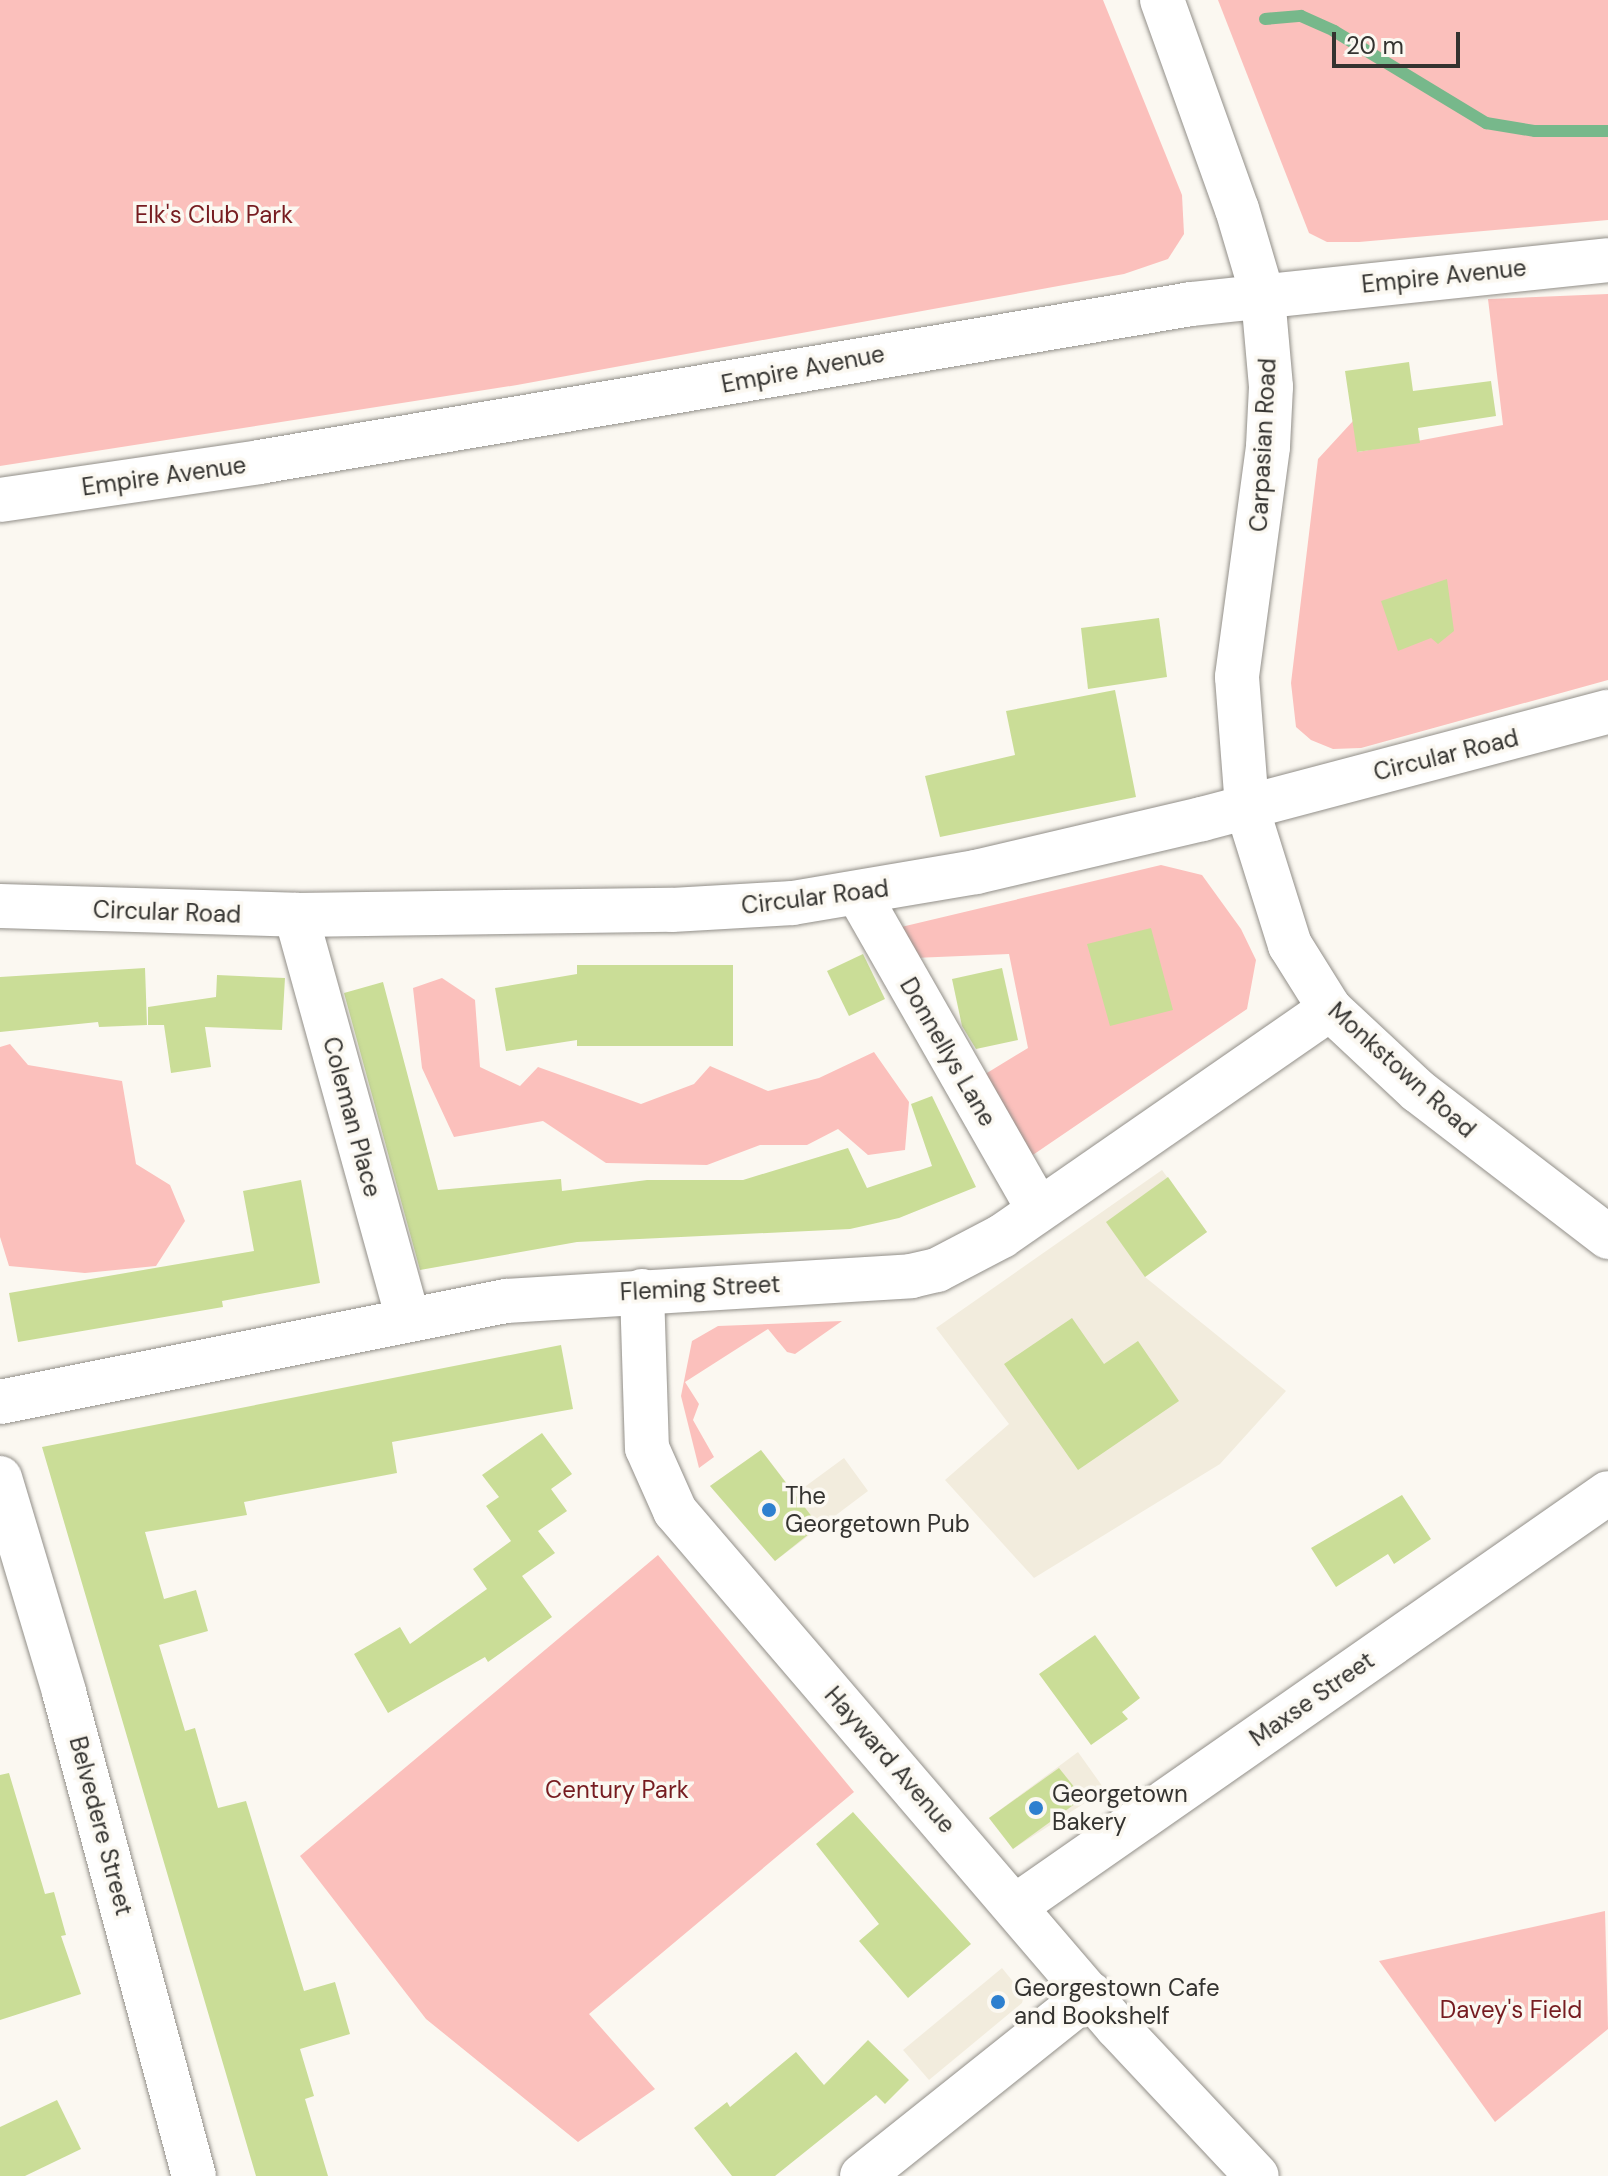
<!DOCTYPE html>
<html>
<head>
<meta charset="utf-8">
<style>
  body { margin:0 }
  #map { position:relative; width:1608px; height:2176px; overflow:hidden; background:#fbf8f1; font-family:"DM Sans",sans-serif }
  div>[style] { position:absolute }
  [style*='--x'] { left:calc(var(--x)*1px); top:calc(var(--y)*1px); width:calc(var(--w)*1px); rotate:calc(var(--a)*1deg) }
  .built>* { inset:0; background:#f2ecdd }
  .green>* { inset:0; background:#fbc0bc }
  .stream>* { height:12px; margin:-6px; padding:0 6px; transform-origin:6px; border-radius:6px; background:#77b88b }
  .building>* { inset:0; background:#cadd97 }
  .roads { filter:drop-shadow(0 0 2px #928f89) drop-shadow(0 0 2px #928f89) }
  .minor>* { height:44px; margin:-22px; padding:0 22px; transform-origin:22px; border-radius:22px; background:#fff }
  .dots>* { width:22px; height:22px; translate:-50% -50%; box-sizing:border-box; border:4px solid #fbf8f1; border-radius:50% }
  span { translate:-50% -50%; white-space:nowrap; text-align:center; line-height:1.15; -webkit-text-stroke:7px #fbf8f1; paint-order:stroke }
  .park-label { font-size:24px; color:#761c20 }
  .street-label { font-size:24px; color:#343330 }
  .poi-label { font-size:24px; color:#343330 }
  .left { translate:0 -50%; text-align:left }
  .scale { position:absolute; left:1332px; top:32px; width:128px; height:36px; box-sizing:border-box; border:4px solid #343330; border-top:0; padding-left:10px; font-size:24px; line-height:28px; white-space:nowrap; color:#343330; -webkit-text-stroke:6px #fbf8f1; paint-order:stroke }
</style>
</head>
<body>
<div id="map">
  <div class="built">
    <i style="clip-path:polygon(1162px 1170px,1207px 1232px,1145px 1277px,1286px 1391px,1220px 1464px,1034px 1578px,945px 1480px,1009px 1424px,936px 1328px)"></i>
    <i style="clip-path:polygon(761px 1450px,795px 1494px,844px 1458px,868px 1491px,775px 1561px,710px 1486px)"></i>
    <i style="clip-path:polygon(1078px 1752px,1105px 1790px,1013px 1849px,989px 1818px)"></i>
    <i style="clip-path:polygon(1002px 1968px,1024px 1995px,1022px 2003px,929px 2080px,903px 2050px)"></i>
  </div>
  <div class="green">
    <i style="clip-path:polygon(0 0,1103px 0,1182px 195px,1184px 234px,1168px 259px,1124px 274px,517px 385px,0 466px)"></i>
    <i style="clip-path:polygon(1218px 0,1608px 0,1608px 220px,1359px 242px,1327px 242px,1309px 233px)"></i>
    <i style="clip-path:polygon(1608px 294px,1608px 680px,1361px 748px,1333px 749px,1311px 740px,1296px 727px,1291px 683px,1318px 459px,1353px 421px,1358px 452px,1503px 425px,1488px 299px)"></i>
    <i style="clip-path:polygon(1161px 865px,1202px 875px,1241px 929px,1256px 960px,1247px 1009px,1024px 1161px,982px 1076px,1028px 1048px,1009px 954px,914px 958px,897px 928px)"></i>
    <i style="clip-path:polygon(442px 978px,475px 1000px,480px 1067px,520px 1086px,538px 1067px,641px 1104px,694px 1084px,710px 1066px,768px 1091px,819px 1078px,874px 1052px,909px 1102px,905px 1150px,868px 1155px,838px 1129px,807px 1145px,760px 1145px,707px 1165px,606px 1163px,543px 1121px,454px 1137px,422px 1068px,413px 988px)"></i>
    <i style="clip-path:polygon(10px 1044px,28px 1065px,122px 1081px,136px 1164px,170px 1185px,185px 1221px,156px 1266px,85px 1273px,9px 1266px,0 1237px,0 1047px)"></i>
    <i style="clip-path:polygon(842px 1321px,795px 1354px,787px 1352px,768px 1329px,685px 1382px,699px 1404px,693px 1420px,714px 1457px,699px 1468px,681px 1396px,692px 1341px,718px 1326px)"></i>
    <i style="clip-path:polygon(658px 1555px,854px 1792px,589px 2014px,655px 2089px,578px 2142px,426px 2019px,300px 1856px)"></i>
    <i style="clip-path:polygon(1605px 1911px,1608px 2029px,1495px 2122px,1379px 1961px)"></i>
  </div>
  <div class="stream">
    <i style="--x:1265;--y:19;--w:36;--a:-5"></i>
    <i style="--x:1301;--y:16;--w:36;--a:24"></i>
    <i style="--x:1334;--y:31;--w:178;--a:31.2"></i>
    <i style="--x:1486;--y:123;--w:50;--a:9.3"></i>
    <i style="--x:1535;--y:131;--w:73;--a:0"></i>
  </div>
  <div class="building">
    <i style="clip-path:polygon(1409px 362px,1413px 391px,1491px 381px,1496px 416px,1418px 428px,1420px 443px,1357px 452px,1345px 371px)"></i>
    <i style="clip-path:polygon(1447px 579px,1454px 631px,1438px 644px,1431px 638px,1398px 651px,1381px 601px)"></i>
    <i style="clip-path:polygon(1159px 618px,1167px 677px,1088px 689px,1081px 628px)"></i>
    <i style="clip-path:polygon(1115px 690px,1136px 797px,940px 837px,925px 776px,1015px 755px,1006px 711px)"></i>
    <i style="clip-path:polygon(1151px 928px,1173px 1010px,1110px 1026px,1087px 944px)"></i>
    <i style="clip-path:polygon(863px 954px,885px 999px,849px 1016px,827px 971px)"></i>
    <i style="clip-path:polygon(577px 965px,733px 965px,733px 1046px,577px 1046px,577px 1040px,506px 1051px,495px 988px,577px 974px)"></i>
    <i style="clip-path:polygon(145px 968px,147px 1025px,99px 1027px,98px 1022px,0 1032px,0 977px)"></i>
    <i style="clip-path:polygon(1002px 968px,1018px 1040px,976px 1049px,962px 1026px,952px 979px)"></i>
    <i style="clip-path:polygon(217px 975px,285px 978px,282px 1030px,205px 1027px,211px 1067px,171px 1073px,164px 1025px,148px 1025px,148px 1007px,216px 997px)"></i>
    <i style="clip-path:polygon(383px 982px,438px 1190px,561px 1179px,562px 1191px,647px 1180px,743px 1180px,848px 1148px,867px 1188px,932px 1166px,911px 1104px,932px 1096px,976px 1187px,899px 1218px,850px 1229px,577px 1242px,420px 1270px,344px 993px)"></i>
    <i style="clip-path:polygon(1168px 1177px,1207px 1232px,1145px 1277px,1106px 1222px)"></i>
    <i style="clip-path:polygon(301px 1180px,320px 1283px,222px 1301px,223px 1307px,18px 1342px,9px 1293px,254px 1251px,243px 1191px)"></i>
    <i style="clip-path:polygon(1072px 1318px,1104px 1364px,1138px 1341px,1179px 1401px,1078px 1470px,1004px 1364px)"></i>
    <i style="clip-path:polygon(561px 1345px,573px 1409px,392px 1442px,397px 1473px,244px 1502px,247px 1515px,145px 1532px,164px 1599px,196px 1590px,208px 1631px,159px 1645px,185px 1731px,195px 1728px,218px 1808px,246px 1801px,304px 1991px,335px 1982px,350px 2034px,300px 2049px,314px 2096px,305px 2099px,328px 2176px,256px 2176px,42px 1447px)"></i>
    <i style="clip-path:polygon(542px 1433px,572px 1474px,551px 1489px,567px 1511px,538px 1531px,555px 1553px,522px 1576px,552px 1617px,488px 1662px,485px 1657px,388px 1713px,354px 1654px,400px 1627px,410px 1644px,487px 1589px,473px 1569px,511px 1541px,486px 1506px,499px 1497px,482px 1475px)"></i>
    <i style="clip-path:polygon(761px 1450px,819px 1526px,775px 1561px,710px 1486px)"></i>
    <i style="clip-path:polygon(1402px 1495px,1431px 1539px,1394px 1564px,1388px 1554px,1336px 1587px,1311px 1548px)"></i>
    <i style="clip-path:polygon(1095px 1635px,1140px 1698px,1122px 1712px,1128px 1719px,1091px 1745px,1039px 1674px)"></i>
    <i style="clip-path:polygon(1059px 1768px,1083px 1798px,1013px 1849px,989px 1818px)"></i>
    <i style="clip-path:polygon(9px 1773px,45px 1894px,54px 1892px,66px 1935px,61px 1936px,81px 1994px,0 2020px,0 1775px)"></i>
    <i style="clip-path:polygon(853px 1812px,971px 1944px,908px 1998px,859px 1941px,879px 1924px,816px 1844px)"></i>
    <i style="clip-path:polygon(868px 2040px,909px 2080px,885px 2104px,876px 2095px,775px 2176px,732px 2176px,694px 2128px,727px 2102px,730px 2107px,796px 2052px,824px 2085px)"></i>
    <i style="clip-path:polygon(57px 2100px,81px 2149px,25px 2176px,0 2176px,0 2127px)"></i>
  </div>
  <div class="roads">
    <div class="minor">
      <i style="--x:1162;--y:0;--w:222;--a:70.3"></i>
      <i style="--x:1237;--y:209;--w:92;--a:73.5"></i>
      <i style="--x:1263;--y:297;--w:90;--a:84.9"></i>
      <i style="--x:1271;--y:387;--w:60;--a:92.9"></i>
      <i style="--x:1268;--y:447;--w:232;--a:97.7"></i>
      <i style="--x:1237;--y:677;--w:131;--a:85.6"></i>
      <i style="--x:1247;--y:808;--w:144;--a:72.6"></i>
      <i style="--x:1290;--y:945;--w:75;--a:58"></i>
      <i style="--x:1330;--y:1009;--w:120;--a:43"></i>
      <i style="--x:1418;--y:1091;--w:240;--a:37.5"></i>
      <i style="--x:0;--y:500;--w:262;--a:-8.3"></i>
      <i style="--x:259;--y:462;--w:945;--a:-9.62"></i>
      <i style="--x:1191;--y:304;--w:419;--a:-6"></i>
      <i style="--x:859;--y:895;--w:361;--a:60.3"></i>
      <i style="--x:0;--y:906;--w:296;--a:1.7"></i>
      <i style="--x:296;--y:915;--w:376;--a:-0.8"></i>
      <i style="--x:672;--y:910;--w:121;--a:-3.3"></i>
      <i style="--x:793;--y:903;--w:186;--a:-9.6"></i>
      <i style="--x:976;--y:872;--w:232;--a:-13.2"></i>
      <i style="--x:1202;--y:819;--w:420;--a:-14.8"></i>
      <i style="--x:296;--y:915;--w:419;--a:74.5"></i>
      <i style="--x:642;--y:1291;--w:157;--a:88.2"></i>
      <i style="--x:647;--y:1448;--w:69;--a:66"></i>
      <i style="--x:675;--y:1511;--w:679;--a:49.42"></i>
      <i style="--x:1117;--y:2027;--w:204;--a:46.8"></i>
      <i style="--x:0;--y:1402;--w:516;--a:-11.29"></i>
      <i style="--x:506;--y:1301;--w:406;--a:-3.5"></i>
      <i style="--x:911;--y:1276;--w:27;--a:-13"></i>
      <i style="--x:937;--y:1270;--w:73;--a:-27.6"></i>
      <i style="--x:1002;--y:1236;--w:399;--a:-34.7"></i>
      <i style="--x:0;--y:1478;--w:223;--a:73.3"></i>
      <i style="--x:64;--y:1692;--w:501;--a:74.97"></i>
      <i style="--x:1017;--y:1905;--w:720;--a:-34.88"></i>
      <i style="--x:862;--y:2176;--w:292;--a:-38.6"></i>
    </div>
  </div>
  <div class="dots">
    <i style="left:769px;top:1510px;background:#2e80cf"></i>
    <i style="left:1036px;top:1808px;background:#2e80cf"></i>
    <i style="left:998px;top:2002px;background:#2e80cf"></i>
  </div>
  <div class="park-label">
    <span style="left:214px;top:215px">Elk's Club Park</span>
    <span style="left:617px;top:1790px">Century Park</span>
    <span style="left:1511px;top:2010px">Davey's Field</span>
  </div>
  <div class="street-label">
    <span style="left:1444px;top:276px;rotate:-6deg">Empire Avenue</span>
    <span style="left:803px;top:369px;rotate:-11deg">Empire Avenue</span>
    <span style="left:1263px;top:445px;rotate:-87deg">Carpasian Road</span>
    <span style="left:164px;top:476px;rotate:-8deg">Empire Avenue</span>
    <span style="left:1446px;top:755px;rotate:-14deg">Circular Road</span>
    <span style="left:815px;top:897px;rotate:-7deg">Circular Road</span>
    <span style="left:167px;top:912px;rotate:2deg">Circular Road</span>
    <span style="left:948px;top:1052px;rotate:60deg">Donnellys Lane</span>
    <span style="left:1402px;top:1070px;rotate:42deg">Monkstown Road</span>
    <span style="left:352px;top:1117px;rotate:75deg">Coleman Place</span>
    <span style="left:700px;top:1288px;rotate:-3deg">Fleming Street</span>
    <span style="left:1312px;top:1699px;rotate:-35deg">Maxse Street</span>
    <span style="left:890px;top:1760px;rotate:49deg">Hayward Avenue</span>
    <span style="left:101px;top:1826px;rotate:75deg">Belvedere Street</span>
  </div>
  <div class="poi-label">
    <span class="left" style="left:785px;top:1510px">The<br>Georgetown Pub</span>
    <span class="left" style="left:1052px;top:1808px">Georgetown<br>Bakery</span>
    <span class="left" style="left:1014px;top:2002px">Georgestown Cafe<br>and Bookshelf</span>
  </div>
  <div class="scale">20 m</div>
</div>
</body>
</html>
